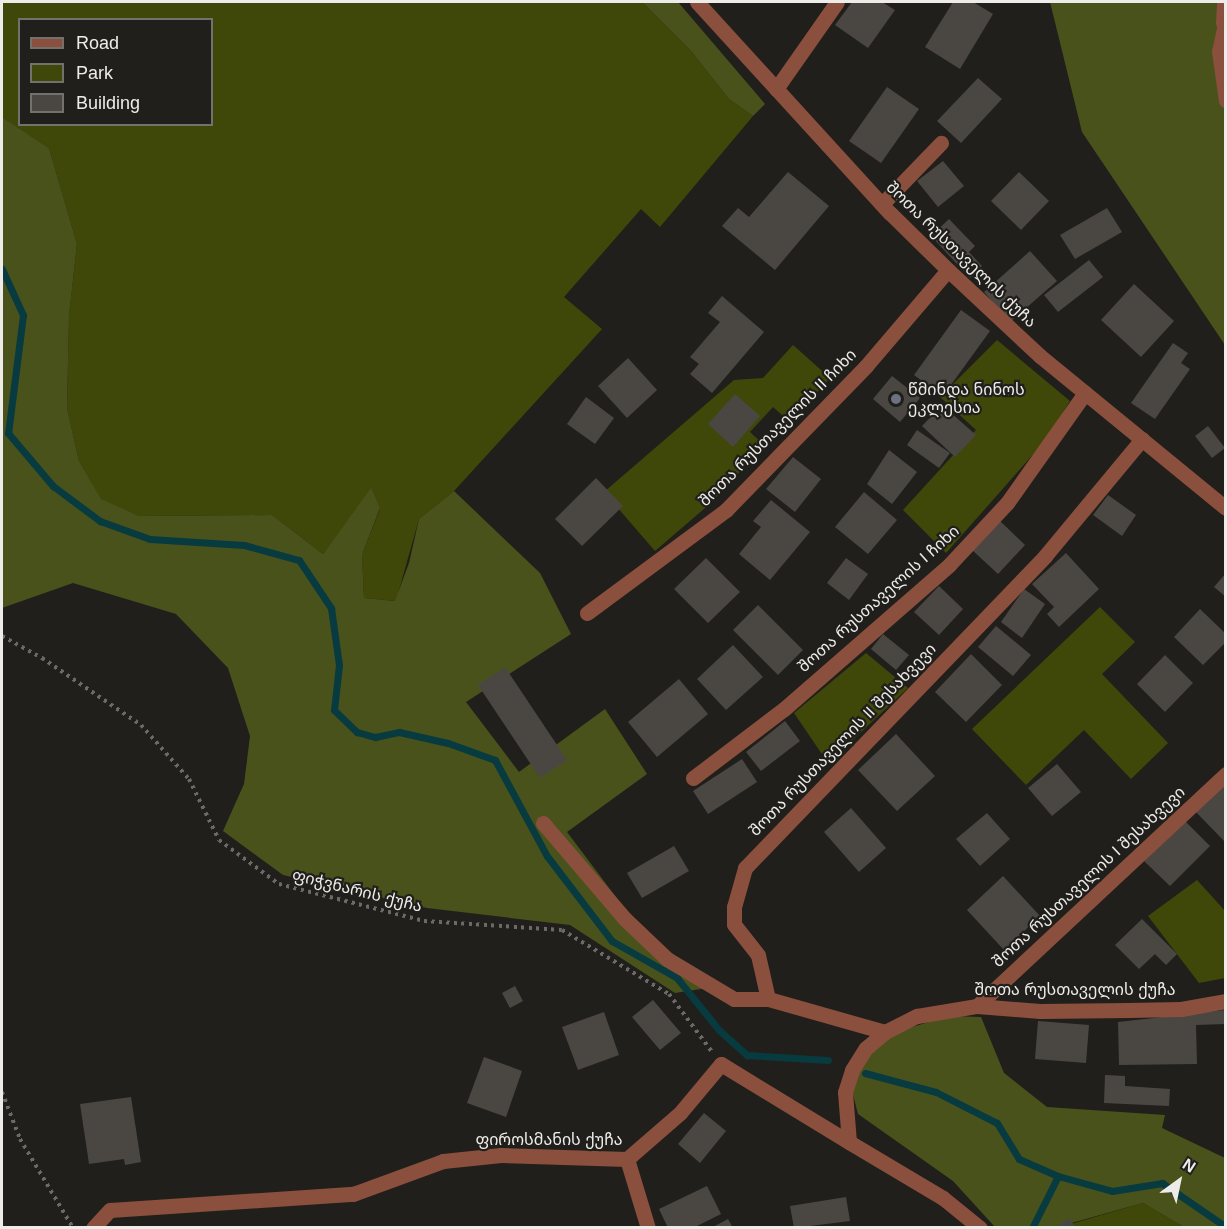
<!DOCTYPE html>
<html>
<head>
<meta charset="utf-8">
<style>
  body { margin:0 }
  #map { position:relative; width:1227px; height:1229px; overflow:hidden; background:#211f1b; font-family:Arial,"Noto Sans Georgian",sans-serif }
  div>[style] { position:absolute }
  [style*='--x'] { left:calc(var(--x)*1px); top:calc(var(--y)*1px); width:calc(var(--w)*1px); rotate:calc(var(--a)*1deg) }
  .green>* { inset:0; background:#404809 }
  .forest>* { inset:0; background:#4a521b }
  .stream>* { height:7px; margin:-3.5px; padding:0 3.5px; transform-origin:3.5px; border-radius:3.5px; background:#073b40 }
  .building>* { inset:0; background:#4a4743 }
  .path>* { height:4px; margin-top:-2px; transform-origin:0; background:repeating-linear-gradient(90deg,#6c6a66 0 3px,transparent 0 7.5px) }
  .minor>* { height:15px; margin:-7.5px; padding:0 7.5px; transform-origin:7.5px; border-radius:7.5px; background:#8b503d }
  .dots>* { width:16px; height:16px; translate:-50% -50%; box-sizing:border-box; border:3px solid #211f1b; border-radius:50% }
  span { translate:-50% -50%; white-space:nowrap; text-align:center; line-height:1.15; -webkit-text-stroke:4.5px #211f1b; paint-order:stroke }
  .street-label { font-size:16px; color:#edece9 }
  .poi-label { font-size:16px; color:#edece9 }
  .left { translate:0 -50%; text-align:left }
  .frame { position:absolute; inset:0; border:3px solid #edece9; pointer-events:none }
  .legend { position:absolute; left:18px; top:18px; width:195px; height:108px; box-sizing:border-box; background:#211f1b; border:2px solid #73716d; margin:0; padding:8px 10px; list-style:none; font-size:18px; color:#edece9 }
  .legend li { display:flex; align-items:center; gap:12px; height:30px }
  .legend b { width:30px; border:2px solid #73716d }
  .north { position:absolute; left:1149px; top:1151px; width:60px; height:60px; -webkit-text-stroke:4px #211f1b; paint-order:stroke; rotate:33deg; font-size:16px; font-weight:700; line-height:24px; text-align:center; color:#edece9 }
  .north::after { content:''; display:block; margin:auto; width:21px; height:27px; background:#edece9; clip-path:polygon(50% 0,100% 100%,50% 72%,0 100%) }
</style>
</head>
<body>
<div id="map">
  <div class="green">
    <i style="clip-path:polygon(evenodd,2px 2px,642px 2px,691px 51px,729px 99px,753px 116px,660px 227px,641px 209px,564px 297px,602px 329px,454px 491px,419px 519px,396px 601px,364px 598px,362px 555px,380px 509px,371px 489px,323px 554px,272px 515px,139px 516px,101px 500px,79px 461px,67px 408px,69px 316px,77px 244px,49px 148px,2px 117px,2px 2px,20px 20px,212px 20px,212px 124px,20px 124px,20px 20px)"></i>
    <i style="clip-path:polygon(997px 340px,1070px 401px,1045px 441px,946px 553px,903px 510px,976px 430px,940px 397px)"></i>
    <i style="clip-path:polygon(793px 345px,830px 378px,790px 422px,773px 407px,750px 432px,764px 445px,712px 502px,655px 551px,604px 492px,734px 380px,763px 378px)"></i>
    <i style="clip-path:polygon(1100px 607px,1135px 642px,1102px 674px,1168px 743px,1131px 779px,1084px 730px,1026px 785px,972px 729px)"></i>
    <i style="clip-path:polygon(866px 653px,908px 688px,828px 763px,794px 713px)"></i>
    <i style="clip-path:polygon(1197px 880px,1226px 912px,1225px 978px,1199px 983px,1148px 916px)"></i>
    <i style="clip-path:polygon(1143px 1203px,1184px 1227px,1057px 1228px)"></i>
  </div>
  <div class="forest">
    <i style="clip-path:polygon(642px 2px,678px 2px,765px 104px,753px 116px,729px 99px,691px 51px)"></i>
    <i style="clip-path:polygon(1050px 2px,1225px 2px,1225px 345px,1082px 132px)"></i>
    <i style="clip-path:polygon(2px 117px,49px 148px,77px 244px,69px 316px,67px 408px,79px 461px,101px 499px,139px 516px,272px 515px,323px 554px,371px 488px,380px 508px,362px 555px,364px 598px,395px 601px,409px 563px,419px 519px,454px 491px,540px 573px,571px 634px,466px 702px,519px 772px,605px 709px,647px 774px,567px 832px,643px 933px,680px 963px,720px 986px,675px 993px,570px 925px,427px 908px,283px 875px,223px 831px,244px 784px,250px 736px,228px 668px,176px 614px,73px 583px,2px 608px)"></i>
    <i style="clip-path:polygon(949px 1016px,981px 1017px,1004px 1073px,1047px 1107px,1165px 1115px,1162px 1128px,1225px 1158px,1225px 1227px,1184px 1227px,1143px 1203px,1057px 1227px,995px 1227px,953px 1181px,858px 1114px,851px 1087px,863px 1055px,892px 1033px)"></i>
  </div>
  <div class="stream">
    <i style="--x:2;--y:269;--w:51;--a:65.5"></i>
    <i style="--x:23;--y:315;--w:119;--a:97.2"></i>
    <i style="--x:8;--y:433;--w:70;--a:49.7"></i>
    <i style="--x:53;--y:486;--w:59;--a:36.7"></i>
    <i style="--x:100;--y:521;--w:53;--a:19.8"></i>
    <i style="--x:150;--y:539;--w:94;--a:3.7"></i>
    <i style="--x:244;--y:545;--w:57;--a:15.3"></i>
    <i style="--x:299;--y:560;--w:58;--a:56.3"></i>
    <i style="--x:331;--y:608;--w:58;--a:82"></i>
    <i style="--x:339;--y:665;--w:45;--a:96.3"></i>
    <i style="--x:334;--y:710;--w:32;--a:44"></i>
    <i style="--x:357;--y:732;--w:19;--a:16"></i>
    <i style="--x:375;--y:737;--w:25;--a:-12"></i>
    <i style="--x:399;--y:732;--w:50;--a:12.7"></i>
    <i style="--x:448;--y:743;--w:50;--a:19.9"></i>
    <i style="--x:495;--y:760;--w:109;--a:61.6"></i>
    <i style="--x:547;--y:856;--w:107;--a:52.6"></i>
    <i style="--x:612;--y:941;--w:75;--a:29.6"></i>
    <i style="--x:677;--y:978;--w:67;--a:51.1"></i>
    <i style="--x:719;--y:1030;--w:38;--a:42"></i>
    <i style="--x:747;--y:1055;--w:81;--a:3.5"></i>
    <i style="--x:865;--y:1073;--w:73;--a:15"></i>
    <i style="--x:936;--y:1092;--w:68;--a:26.9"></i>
    <i style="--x:997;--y:1123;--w:42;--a:58.6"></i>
    <i style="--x:1019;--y:1159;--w:43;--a:23.6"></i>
    <i style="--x:1058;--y:1176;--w:56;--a:15.5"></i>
    <i style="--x:1112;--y:1191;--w:51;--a:-9.1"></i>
    <i style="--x:1162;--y:1183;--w:78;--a:34.5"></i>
    <i style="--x:1032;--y:1228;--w:58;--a:-63.4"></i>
  </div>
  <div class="building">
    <i style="clip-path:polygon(852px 2px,882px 2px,895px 10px,868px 48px,835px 25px)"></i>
    <i style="clip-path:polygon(953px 2px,973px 2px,993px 14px,960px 69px,925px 47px)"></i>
    <i style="clip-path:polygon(978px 78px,1002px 99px,961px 143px,937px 121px)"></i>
    <i style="clip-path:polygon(887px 87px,919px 109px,881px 163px,849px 141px)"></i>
    <i style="clip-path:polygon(943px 161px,964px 186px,938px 207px,917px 181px)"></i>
    <i style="clip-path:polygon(788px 172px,829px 206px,775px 270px,722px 226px,738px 208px,749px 217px)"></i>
    <i style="clip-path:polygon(1019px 172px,1049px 201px,1021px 230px,991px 201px)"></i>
    <i style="clip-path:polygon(1107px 208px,1122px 232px,1075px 259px,1060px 235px)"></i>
    <i style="clip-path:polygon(949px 219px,975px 246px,969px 252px,982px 266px,970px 278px,931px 236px)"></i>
    <i style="clip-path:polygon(1030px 251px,1057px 281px,1010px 322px,984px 292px)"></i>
    <i style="clip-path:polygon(1089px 260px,1103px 277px,1058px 312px,1044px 295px)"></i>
    <i style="clip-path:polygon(1134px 284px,1174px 321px,1141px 357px,1101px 320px)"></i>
    <i style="clip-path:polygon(722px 296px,764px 332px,712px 393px,690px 374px,699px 364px,690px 357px,720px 322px,708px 313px)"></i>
    <i style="clip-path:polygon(961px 310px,990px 331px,943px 396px,914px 375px)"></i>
    <i style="clip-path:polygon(1173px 343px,1188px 353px,1181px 363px,1190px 369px,1155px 419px,1131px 403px)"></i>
    <i style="clip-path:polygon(628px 358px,657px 390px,627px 418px,598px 386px)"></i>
    <i style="clip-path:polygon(892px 376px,920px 398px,900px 422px,873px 399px)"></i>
    <i style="clip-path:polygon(735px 394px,760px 416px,733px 447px,708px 424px)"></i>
    <i style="clip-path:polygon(586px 397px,614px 418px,595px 444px,567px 424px)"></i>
    <i style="clip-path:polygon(942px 405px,976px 435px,955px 457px,922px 426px)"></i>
    <i style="clip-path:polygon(1208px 426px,1225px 448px,1212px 458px,1195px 436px)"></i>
    <i style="clip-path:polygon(917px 430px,950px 453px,939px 468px,907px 445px)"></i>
    <i style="clip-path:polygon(889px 450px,917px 472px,892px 504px,867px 484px)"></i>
    <i style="clip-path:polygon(793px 457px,821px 479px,795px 512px,766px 489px)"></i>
    <i style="clip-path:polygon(596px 478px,623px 506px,582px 546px,555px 519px)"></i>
    <i style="clip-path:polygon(864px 492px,897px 520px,868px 554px,835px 527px)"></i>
    <i style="clip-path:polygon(1108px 495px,1136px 515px,1122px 536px,1093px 515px)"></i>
    <i style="clip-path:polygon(771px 500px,810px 532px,770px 580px,739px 554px,761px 527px,753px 521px)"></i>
    <i style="clip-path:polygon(998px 519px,1025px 545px,998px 574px,971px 549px)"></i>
    <i style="clip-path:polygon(1066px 553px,1099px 589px,1059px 627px,1047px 614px,1054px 607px,1032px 584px)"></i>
    <i style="clip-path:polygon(706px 558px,740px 592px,708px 623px,674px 589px)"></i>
    <i style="clip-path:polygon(846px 558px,868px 574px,849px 600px,827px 583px)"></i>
    <i style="clip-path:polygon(1226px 573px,1226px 597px,1214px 587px)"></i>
    <i style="clip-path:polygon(939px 586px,963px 609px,939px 635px,914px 612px)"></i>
    <i style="clip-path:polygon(1024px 589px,1045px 604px,1022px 638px,1001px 622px)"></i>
    <i style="clip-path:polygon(758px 605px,803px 650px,778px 675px,733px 630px)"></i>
    <i style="clip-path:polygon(1200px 609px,1226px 634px,1226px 642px,1203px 665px,1174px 637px)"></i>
    <i style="clip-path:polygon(996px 626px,1031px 655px,1013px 676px,978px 647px)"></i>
    <i style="clip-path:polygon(883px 634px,909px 655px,896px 670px,871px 649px)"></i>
    <i style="clip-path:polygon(733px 645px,763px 677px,726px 710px,697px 679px)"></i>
    <i style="clip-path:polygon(971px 654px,1002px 685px,966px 722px,935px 692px)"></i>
    <i style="clip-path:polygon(1165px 655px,1193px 683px,1165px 712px,1137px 684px)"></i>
    <i style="clip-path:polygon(505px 667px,567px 760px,540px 778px,478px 685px)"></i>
    <i style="clip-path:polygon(679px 679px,708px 714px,657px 757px,628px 722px)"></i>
    <i style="clip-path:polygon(785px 721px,800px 741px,761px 771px,746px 752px)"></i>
    <i style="clip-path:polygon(896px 734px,935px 776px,897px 811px,858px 770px)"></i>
    <i style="clip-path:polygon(742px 759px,757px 782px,708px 814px,693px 791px)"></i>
    <i style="clip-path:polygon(1057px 764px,1081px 792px,1052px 816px,1028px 788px)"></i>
    <i style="clip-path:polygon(1222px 781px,1226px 785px,1226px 843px,1193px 809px)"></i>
    <i style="clip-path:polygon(851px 808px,886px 848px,859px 872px,824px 832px)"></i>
    <i style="clip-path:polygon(987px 813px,1010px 839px,980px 866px,956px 839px)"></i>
    <i style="clip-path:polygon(1184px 820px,1210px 846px,1170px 886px,1144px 861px)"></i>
    <i style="clip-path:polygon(674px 846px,689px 871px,642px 898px,627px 873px)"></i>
    <i style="clip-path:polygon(1003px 876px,1040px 916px,1004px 950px,967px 910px)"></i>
    <i style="clip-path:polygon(1142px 919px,1177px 954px,1166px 965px,1155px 954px,1139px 969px,1115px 945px)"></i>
    <i style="clip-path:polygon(515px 986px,523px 1001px,510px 1008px,502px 993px)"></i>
    <i style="clip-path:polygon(653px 1000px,681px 1033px,660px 1050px,632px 1017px)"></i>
    <i style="clip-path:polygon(1226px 1010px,1226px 1024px,1196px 1025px,1197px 1064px,1119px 1065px,1118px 1022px)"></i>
    <i style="clip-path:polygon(604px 1012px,619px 1055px,578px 1070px,562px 1027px)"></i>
    <i style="clip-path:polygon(1038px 1021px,1089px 1025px,1086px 1063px,1035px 1059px)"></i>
    <i style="clip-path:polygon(484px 1057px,522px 1071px,506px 1117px,467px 1103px)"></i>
    <i style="clip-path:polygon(1105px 1075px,1125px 1076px,1125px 1086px,1170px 1089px,1169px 1106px,1104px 1103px)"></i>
    <i style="clip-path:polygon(131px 1097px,141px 1162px,125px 1165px,124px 1159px,89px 1164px,80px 1104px)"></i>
    <i style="clip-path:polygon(704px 1113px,726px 1131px,700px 1163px,678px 1144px)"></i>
    <i style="clip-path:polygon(707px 1186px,721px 1214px,693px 1228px,668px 1228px,659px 1209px)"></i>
    <i style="clip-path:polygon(846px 1197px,850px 1221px,794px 1228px,790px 1206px)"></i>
    <i style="clip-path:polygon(1069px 1218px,1076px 1228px,1054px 1228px)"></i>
    <i style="clip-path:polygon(728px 1219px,733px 1228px,711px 1228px)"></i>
  </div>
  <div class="path">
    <i style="--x:2;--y:636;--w:46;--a:28.8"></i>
    <i style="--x:42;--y:658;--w:120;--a:34.1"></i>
    <i style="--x:141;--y:725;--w:72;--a:48.4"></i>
    <i style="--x:189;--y:779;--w:68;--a:63.8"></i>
    <i style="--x:219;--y:840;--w:74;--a:36.3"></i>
    <i style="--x:279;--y:884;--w:150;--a:14.3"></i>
    <i style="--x:424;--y:921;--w:138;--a:3.7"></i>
    <i style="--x:562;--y:930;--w:125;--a:30.9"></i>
    <i style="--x:669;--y:994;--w:72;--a:53.4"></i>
    <i style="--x:2;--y:1092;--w:50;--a:69"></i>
    <i style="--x:20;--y:1139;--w:104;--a:59.2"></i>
  </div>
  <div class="minor">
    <i style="--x:697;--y:2;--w:286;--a:47.6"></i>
    <i style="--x:890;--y:213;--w:81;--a:44.5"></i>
    <i style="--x:948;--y:270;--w:126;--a:43.1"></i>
    <i style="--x:1040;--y:356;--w:240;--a:39.3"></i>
    <i style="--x:1226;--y:19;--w:33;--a:102"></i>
    <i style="--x:1219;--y:51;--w:50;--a:82"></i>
    <i style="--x:1223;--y:23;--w:21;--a:-87"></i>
    <i style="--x:776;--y:89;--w:106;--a:-55"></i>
    <i style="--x:882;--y:204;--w:85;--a:-46"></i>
    <i style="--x:587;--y:613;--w:173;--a:-36.5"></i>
    <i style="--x:726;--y:510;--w:201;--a:-45.8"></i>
    <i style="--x:866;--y:366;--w:126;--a:-49.5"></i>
    <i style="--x:693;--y:778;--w:114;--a:-37.2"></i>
    <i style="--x:784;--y:709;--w:219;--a:-41.1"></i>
    <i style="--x:949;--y:565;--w:85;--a:-46.9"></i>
    <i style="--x:1007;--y:503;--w:135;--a:-54.7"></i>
    <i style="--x:543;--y:823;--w:126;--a:49.5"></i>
    <i style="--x:625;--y:919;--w:58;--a:43.6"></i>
    <i style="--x:667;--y:959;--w:78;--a:30.8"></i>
    <i style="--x:734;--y:999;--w:34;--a:0"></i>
    <i style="--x:977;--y:1006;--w:340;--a:-43"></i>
    <i style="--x:885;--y:1032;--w:122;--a:-164.2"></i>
    <i style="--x:768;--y:999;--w:45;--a:-102.8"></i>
    <i style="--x:758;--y:955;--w:39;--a:-128"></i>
    <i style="--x:734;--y:924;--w:17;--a:-90"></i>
    <i style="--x:734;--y:907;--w:41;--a:-74.2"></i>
    <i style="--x:745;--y:868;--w:433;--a:-46.1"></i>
    <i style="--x:1045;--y:556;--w:152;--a:-50.3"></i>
    <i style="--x:627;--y:1159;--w:72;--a:73.1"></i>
    <i style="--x:93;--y:1228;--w:25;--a:-47"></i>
    <i style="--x:110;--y:1210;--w:244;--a:-3.8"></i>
    <i style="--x:353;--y:1194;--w:96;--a:-20.1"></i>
    <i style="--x:443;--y:1161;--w:58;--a:-5.9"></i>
    <i style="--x:501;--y:1155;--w:126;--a:1.8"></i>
    <i style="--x:627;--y:1159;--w:70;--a:-41"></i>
    <i style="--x:680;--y:1113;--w:64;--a:-50.1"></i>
    <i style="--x:721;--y:1064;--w:150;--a:31.4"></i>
    <i style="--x:980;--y:1228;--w:48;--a:-141"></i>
    <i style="--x:943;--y:1198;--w:109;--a:-149.2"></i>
    <i style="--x:849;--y:1142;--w:50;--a:-94.6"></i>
    <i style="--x:845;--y:1092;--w:23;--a:-72"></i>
    <i style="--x:852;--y:1070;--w:26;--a:-58"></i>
    <i style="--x:866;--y:1048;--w:25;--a:-40"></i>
    <i style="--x:885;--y:1032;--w:36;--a:-27"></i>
    <i style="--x:917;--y:1016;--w:61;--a:-9.5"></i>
    <i style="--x:977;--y:1006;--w:63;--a:4.5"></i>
    <i style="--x:1040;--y:1011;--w:88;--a:-0.7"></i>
    <i style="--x:1128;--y:1010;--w:53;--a:-1.1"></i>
    <i style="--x:1181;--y:1009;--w:46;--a:-10.1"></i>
  </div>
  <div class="dots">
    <i style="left:896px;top:399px;background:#6b7280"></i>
  </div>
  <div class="street-label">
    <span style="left:961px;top:255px;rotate:44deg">შოთა რუსთაველის ქუჩა</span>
    <span style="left:778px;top:428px;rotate:-45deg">შოთა რუსთაველის II ჩიხი</span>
    <span style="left:879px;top:599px;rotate:-42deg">შოთა რუსთაველის I ჩიხი</span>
    <span style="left:843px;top:740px;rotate:-46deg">შოთა რუსთაველის II შესახვევი</span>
    <span style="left:1089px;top:877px;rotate:-43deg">შოთა რუსთაველის I შესახვევი</span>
    <span style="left:357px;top:891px;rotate:14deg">ფიჭვნარის ქუჩა</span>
    <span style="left:1075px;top:990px">შოთა რუსთაველის ქუჩა</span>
    <span style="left:549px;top:1140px">ფიროსმანის ქუჩა</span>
  </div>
  <div class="poi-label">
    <span class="left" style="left:908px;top:399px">წმინდა ნინოს<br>ეკლესია</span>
  </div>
  <div class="frame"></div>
  <ul class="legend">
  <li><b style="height:8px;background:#8b503d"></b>Road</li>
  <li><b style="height:16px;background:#404809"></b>Park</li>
  <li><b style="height:16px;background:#4a4743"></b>Building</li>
  </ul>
  <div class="north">N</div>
</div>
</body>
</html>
